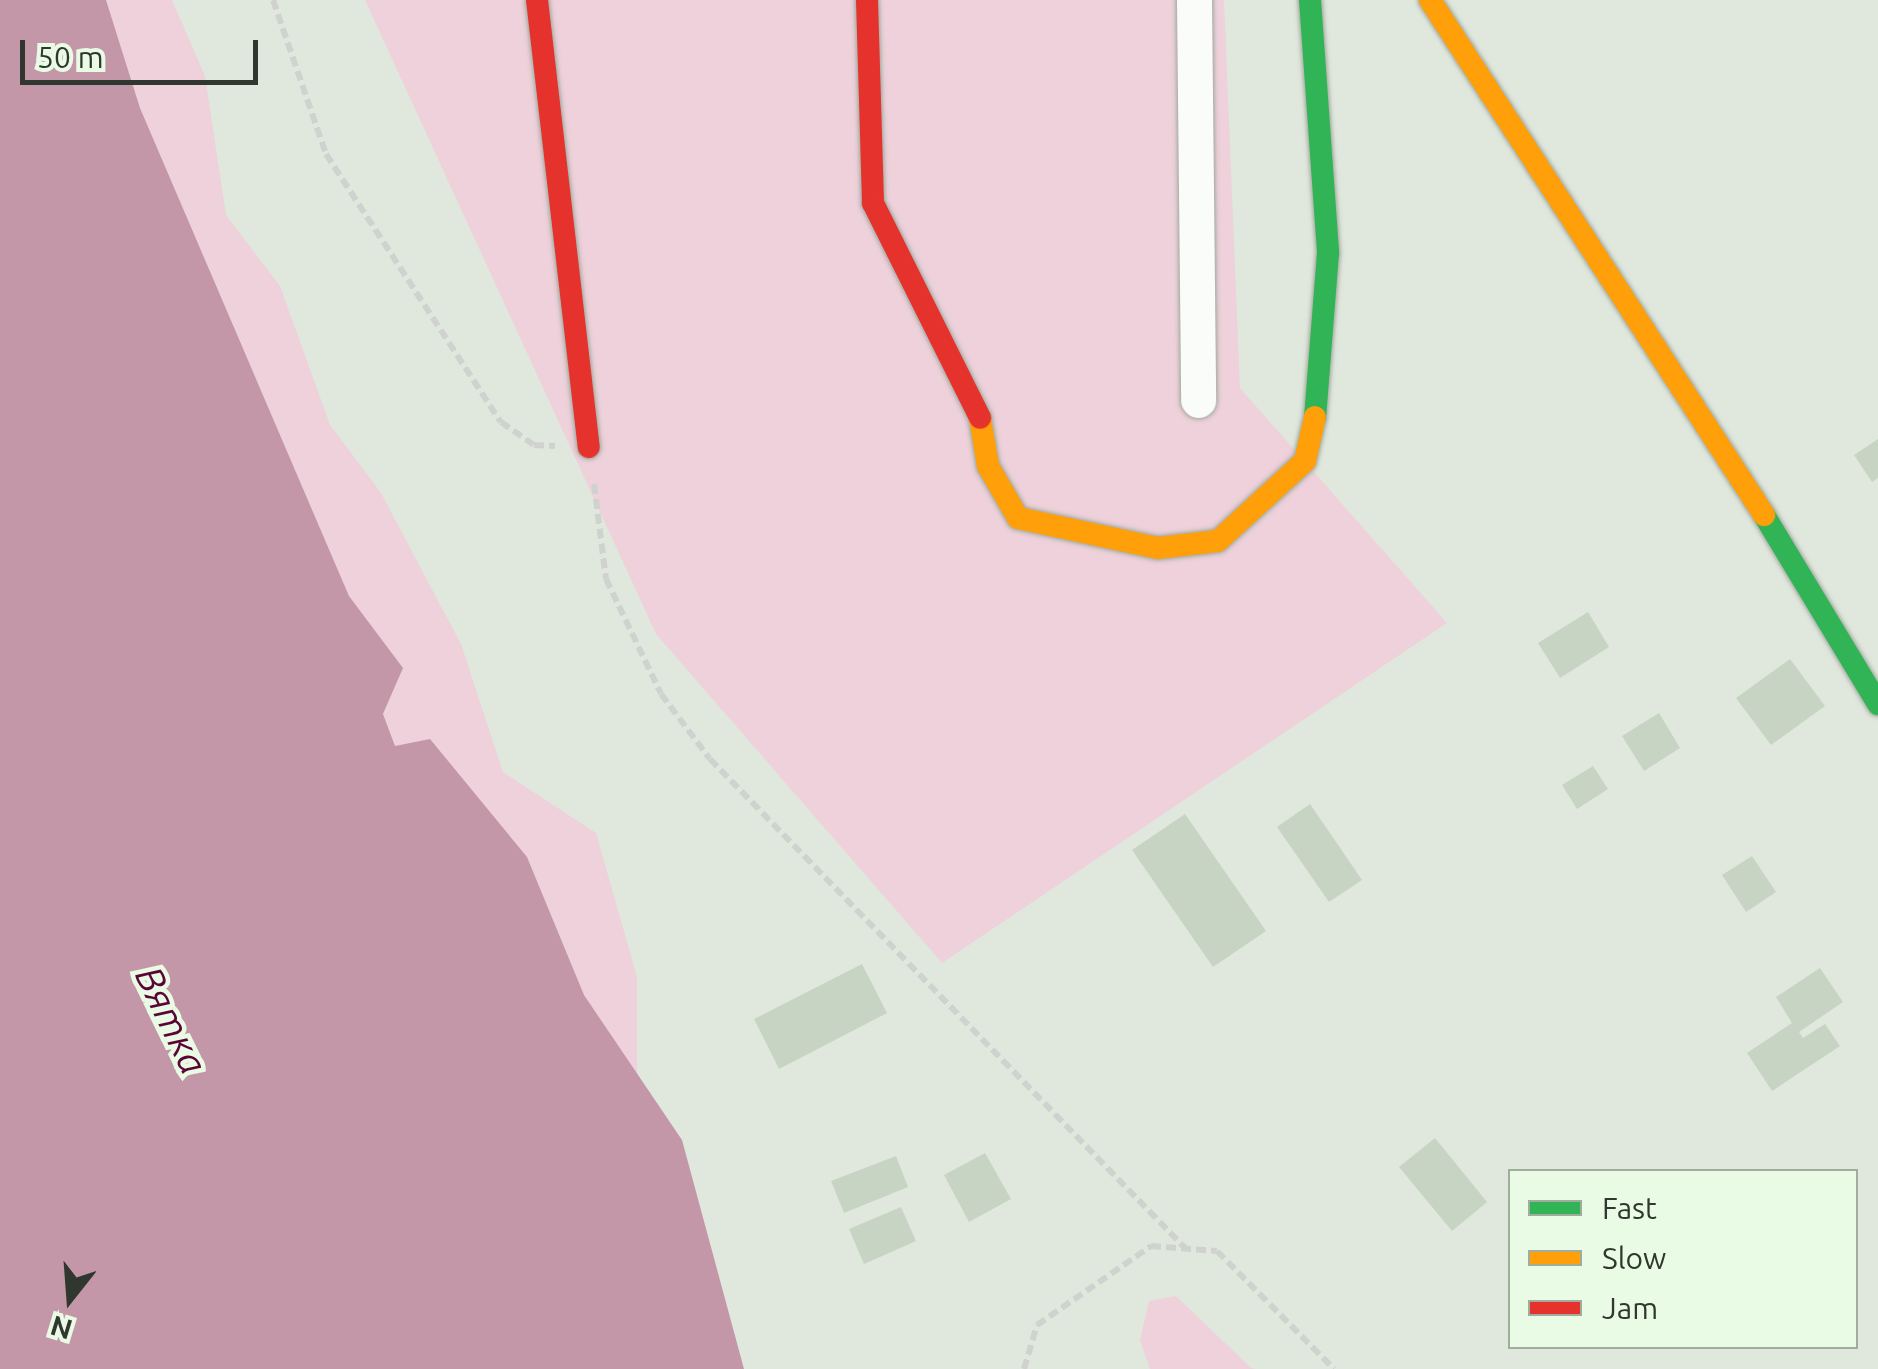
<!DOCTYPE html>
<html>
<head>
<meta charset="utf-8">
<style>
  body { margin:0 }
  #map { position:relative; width:1878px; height:1369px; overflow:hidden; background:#e0e8dd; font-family:Ubuntu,sans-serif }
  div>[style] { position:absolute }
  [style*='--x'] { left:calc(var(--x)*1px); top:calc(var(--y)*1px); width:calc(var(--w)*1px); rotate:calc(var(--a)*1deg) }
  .green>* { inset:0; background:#eed1da }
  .water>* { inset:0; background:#c396a8 }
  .building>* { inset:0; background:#c7d3c3 }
  .path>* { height:6px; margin-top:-3px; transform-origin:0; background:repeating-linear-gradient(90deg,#d0d2cf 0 10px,transparent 0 15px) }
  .roads { filter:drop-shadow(0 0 2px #a2a9a0) drop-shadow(0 0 2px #a2a9a0) }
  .street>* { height:35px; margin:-17.5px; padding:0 17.5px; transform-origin:17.5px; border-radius:17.5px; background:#fafcfa }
  .fast>* { height:22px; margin:-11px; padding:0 11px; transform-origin:11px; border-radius:11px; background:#30b455 }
  .slow>* { height:22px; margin:-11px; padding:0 11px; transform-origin:11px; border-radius:11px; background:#ff9f0a }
  .jam>* { height:22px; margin:-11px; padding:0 11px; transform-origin:11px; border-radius:11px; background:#e5322d }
  span { translate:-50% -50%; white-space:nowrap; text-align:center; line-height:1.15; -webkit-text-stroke:9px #eafbe5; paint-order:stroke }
  .water-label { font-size:38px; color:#5a0536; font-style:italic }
  .legend { position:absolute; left:1508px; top:1169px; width:350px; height:180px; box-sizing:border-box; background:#eafbe5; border:2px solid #a0ad9c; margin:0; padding:12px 18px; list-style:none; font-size:30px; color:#30372e }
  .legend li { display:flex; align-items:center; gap:20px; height:50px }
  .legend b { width:50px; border:2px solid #a0ad9c }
  .north { position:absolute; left:20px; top:1249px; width:100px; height:100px; -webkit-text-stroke:8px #eafbe5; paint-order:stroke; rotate:197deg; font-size:28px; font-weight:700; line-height:40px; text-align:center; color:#30372e }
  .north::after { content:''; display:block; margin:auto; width:35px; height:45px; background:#30372e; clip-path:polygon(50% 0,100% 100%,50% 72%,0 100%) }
  .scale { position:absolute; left:20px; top:40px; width:238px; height:45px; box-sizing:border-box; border:5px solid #30372e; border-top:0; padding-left:12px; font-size:30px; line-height:35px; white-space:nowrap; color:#30372e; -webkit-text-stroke:8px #eafbe5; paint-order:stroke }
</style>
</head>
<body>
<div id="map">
  <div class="green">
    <i style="clip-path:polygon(106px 0,172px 0,205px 76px,226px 215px,280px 286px,330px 425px,381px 493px,461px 644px,503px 772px,596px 833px,637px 977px,637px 1074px,584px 995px,527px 857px,395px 746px,383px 714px,403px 668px,349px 596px,140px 108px)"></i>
    <i style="clip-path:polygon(365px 0,1224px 0,1240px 388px,1447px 623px,942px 963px,656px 634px)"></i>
    <i style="clip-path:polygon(1176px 1296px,1251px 1368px,1256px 1369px,1150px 1369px,1140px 1340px,1149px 1301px)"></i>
  </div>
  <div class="water">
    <i style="clip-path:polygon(0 0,106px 0,140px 108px,349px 596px,403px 668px,383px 714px,395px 746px,430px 739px,527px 857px,584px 995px,682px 1140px,744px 1369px,0 1369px)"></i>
  </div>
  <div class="building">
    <i style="clip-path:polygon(1878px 439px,1878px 478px,1872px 482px,1854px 455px)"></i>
    <i style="clip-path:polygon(1588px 612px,1609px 647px,1560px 678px,1538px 643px)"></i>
    <i style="clip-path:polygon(1790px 659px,1825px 706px,1771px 745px,1736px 698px)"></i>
    <i style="clip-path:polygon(1659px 713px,1680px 748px,1644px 771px,1622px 736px)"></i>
    <i style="clip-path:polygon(1593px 766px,1608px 789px,1577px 809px,1562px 785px)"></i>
    <i style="clip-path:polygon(1310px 804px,1362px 880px,1329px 902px,1277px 827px)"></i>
    <i style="clip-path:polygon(1185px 814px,1266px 931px,1213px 967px,1132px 850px)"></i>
    <i style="clip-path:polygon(1752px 856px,1776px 892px,1746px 912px,1722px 875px)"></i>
    <i style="clip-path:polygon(862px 964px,887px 1013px,779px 1069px,754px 1019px)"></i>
    <i style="clip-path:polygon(1820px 968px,1843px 1002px,1799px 1032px,1803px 1038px,1825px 1024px,1840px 1046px,1772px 1091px,1747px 1053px,1792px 1023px,1776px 997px)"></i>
    <i style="clip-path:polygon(1435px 1138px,1487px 1202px,1452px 1231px,1399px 1167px)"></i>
    <i style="clip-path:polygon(985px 1153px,1011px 1199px,969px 1222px,944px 1175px)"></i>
    <i style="clip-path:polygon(896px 1156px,908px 1187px,844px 1213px,831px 1181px)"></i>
    <i style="clip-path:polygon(901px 1207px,916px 1241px,864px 1264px,849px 1229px)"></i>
  </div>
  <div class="path">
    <i style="--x:273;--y:0;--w:163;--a:71"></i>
    <i style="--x:326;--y:154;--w:320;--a:56.9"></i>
    <i style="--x:501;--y:422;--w:40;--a:34.9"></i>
    <i style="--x:534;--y:445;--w:21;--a:3"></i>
    <i style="--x:594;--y:484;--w:96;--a:82.8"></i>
    <i style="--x:606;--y:579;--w:127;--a:64.4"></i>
    <i style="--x:661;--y:694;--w:81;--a:53"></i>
    <i style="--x:710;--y:759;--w:683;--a:45.83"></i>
    <i style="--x:1024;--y:1369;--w:46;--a:-73.5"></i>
    <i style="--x:1037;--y:1325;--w:139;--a:-34.7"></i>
    <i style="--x:1151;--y:1246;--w:66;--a:4.3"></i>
    <i style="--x:1217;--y:1251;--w:166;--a:45.2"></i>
  </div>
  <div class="roads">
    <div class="street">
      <i style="--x:1194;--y:0;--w:400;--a:89.4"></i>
    </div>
    <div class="fast">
      <i style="--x:1310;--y:0;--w:254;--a:85.9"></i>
      <i style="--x:1328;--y:253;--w:165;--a:94.5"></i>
      <i style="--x:1764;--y:515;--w:221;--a:58.9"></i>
    </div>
    <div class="slow">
      <i style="--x:1430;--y:0;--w:614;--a:57.03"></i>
      <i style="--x:980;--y:418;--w:49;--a:80.5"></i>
      <i style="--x:988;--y:466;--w:60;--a:60"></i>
      <i style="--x:1018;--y:518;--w:143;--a:12.1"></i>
      <i style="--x:1158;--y:548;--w:60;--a:-6.7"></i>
      <i style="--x:1218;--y:541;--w:118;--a:-42.6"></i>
      <i style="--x:1305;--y:461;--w:45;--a:-77.2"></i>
    </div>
    <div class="jam">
      <i style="--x:537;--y:0;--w:450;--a:83.4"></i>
      <i style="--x:867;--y:0;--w:203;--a:88.3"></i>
      <i style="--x:873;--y:203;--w:240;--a:63.5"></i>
    </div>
  </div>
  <div class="water-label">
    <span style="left:171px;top:1020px;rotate:64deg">Вятка</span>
  </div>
  <ul class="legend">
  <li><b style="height:12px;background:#30b455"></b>Fast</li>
  <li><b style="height:12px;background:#ff9f0a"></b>Slow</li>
  <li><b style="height:12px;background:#e5322d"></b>Jam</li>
  </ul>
  <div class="north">N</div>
  <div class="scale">50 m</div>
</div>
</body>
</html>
